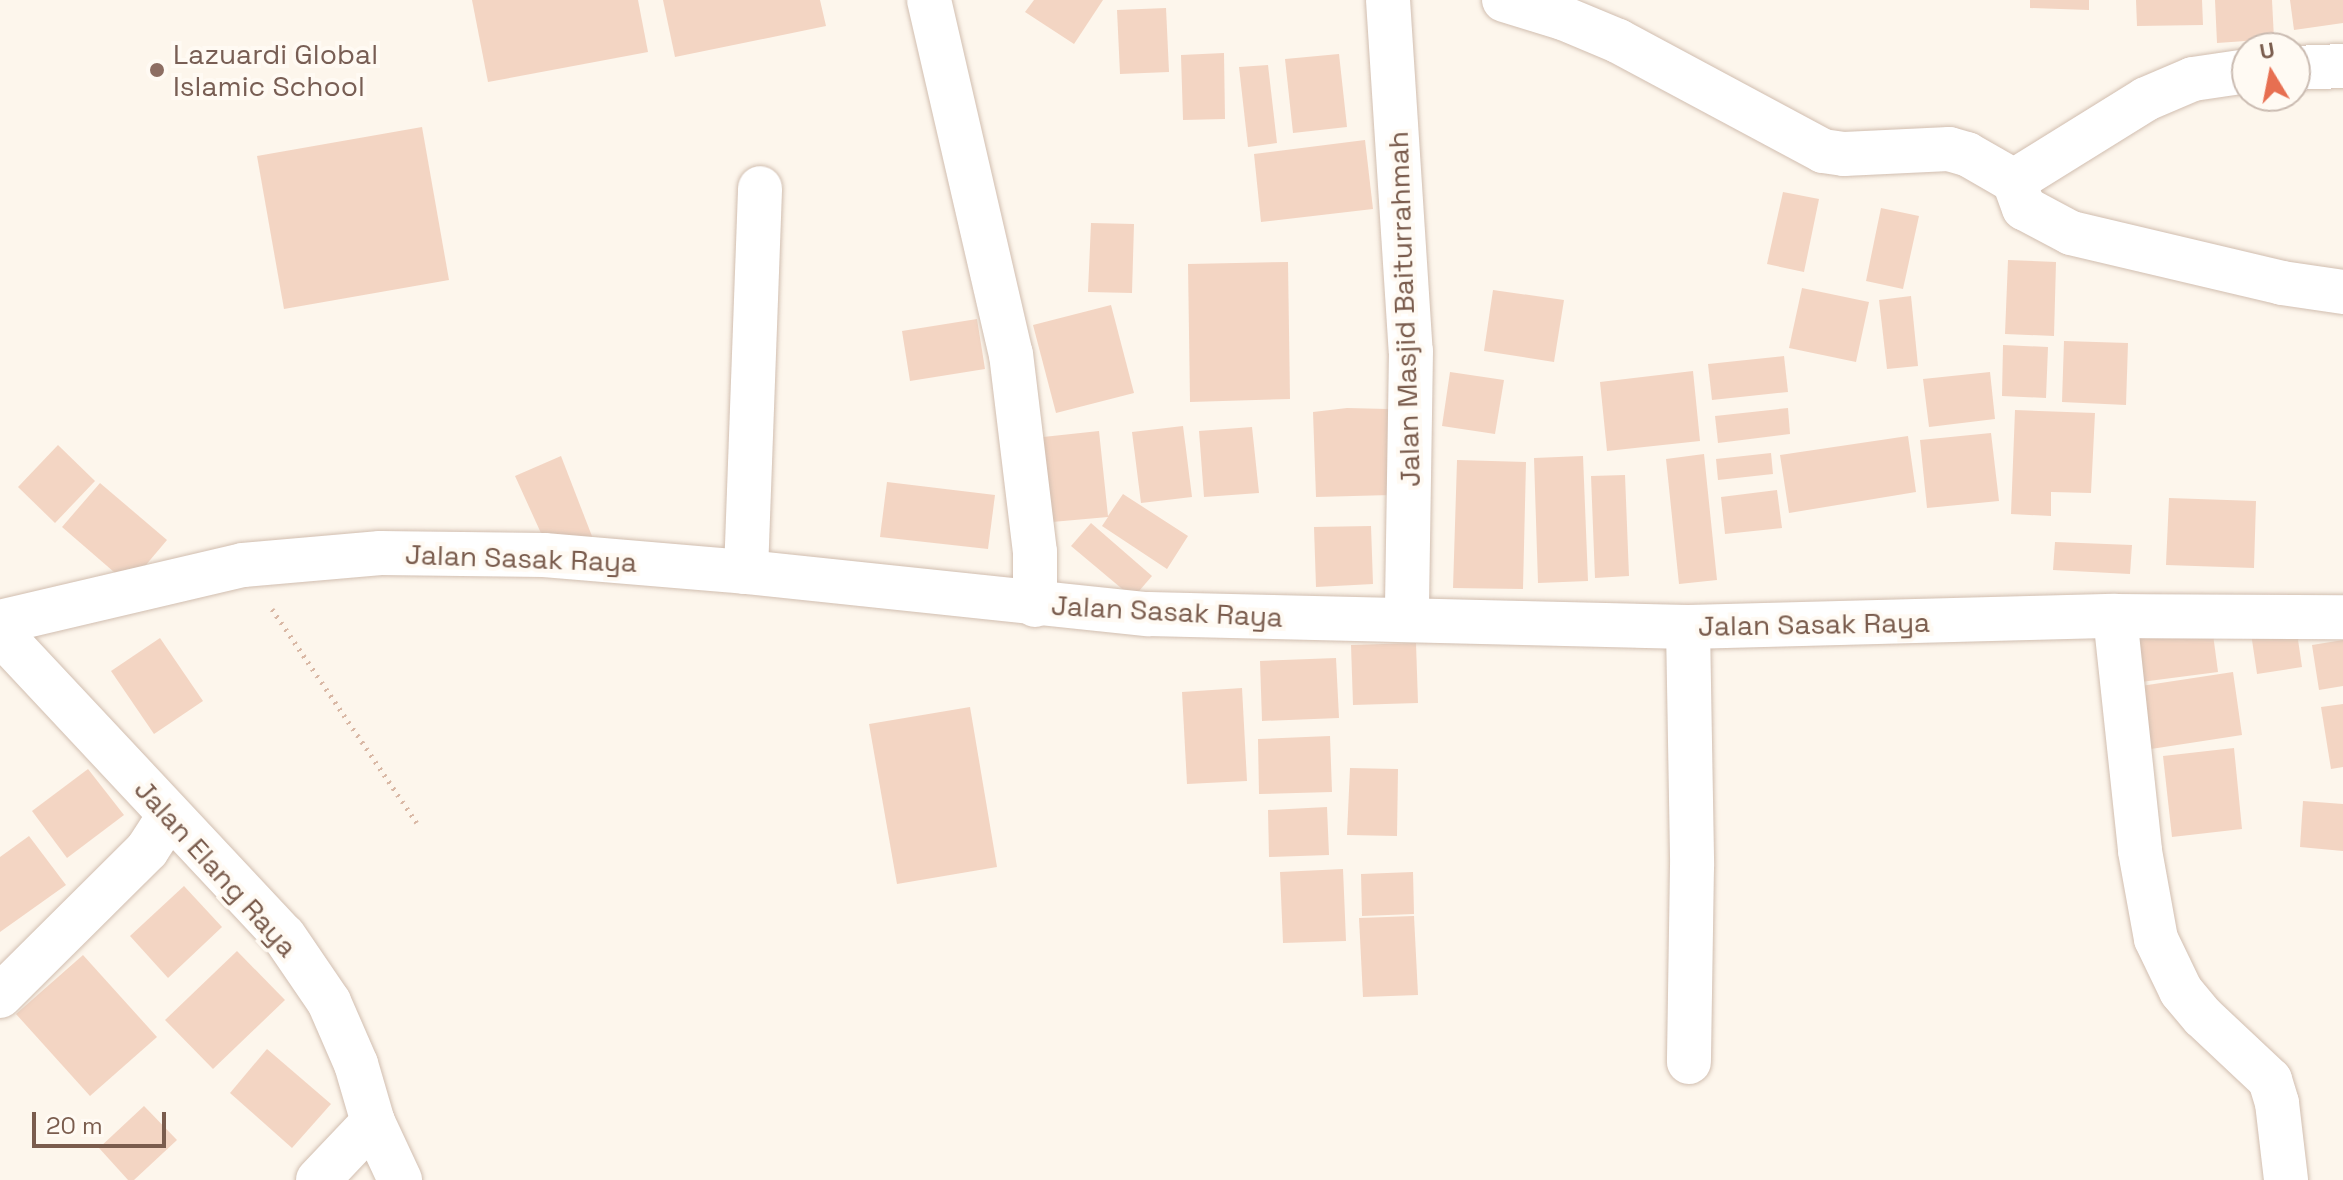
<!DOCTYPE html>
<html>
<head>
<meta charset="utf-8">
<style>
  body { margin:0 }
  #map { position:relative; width:2343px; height:1180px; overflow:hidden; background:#fdf6ec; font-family:"Space Grotesk",sans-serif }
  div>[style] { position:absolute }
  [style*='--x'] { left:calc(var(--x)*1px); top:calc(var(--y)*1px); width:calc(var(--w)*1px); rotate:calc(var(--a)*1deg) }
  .building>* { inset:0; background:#f3d5c3 }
  .path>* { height:5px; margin-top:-2.5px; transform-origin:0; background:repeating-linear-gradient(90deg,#d9b8a5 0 2px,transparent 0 8px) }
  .roads { filter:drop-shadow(0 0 2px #d1beb0) drop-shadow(0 0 2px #d1beb0) }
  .street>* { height:44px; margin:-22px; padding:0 22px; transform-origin:22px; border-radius:22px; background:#fff }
  .secondary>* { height:44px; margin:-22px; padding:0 22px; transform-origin:22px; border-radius:22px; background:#fff }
  .dots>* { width:22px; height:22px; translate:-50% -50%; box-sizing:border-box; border:4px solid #fffaf3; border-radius:50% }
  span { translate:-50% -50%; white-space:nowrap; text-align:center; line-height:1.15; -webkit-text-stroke:8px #fffaf3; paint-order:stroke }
  .education-label { font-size:28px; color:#785e54 }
  .left { translate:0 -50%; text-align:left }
  .street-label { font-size:28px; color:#7a5c4d }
  .north { position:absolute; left:2231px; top:32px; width:80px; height:80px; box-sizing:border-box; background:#fffaf3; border:2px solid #cabbb1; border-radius:50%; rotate:350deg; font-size:22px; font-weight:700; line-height:32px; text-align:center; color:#7a5c4d }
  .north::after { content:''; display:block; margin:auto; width:28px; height:36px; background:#e76f51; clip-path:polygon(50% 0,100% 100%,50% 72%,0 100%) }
  .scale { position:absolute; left:32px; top:1112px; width:134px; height:36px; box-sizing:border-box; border:4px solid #7a5c4d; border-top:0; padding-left:10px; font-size:24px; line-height:28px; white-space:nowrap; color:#7a5c4d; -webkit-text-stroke:6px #fffaf3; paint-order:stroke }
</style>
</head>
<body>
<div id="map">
  <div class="building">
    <i style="clip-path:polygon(472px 0,638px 0,648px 52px,488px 82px)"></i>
    <i style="clip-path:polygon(663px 0,820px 0,826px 26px,675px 57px)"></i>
    <i style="clip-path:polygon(1034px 0,1103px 0,1074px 44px,1025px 12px)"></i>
    <i style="clip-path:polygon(2030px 0,2089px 0,2089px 10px,2030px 8px)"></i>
    <i style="clip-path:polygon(2136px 0,2202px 0,2203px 25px,2137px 26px)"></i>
    <i style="clip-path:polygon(2215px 0,2272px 0,2274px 39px,2217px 43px)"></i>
    <i style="clip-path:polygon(2290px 0,2343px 0,2343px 23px,2294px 30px)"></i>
    <i style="clip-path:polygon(1166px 8px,1169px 72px,1120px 74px,1117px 10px)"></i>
    <i style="clip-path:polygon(1224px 53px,1225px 119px,1183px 120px,1181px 55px)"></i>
    <i style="clip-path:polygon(1339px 54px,1347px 127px,1293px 133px,1285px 59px)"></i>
    <i style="clip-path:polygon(1268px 65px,1277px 143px,1248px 147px,1239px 67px)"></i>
    <i style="clip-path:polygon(422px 127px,449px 280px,284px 309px,257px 156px)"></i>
    <i style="clip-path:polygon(1365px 140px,1373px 209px,1261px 222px,1254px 154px)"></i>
    <i style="clip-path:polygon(1783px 192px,1819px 199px,1804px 272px,1767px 264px)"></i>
    <i style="clip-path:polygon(1881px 208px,1919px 216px,1903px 289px,1866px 281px)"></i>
    <i style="clip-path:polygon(1091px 223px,1134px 224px,1132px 293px,1088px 292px)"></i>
    <i style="clip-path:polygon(2008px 260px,2056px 262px,2054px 336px,2005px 334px)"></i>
    <i style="clip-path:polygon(1288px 262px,1290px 399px,1190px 402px,1188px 264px)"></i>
    <i style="clip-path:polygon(1802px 288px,1869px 302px,1856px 362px,1789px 348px)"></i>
    <i style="clip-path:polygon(1493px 290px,1564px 300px,1554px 362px,1484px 351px)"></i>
    <i style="clip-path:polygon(1911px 296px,1918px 366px,1887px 369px,1879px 300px)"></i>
    <i style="clip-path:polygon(1111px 305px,1134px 393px,1056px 413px,1033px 325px)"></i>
    <i style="clip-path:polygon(977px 319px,985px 369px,910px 381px,902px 331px)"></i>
    <i style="clip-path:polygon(2064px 341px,2128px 343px,2126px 405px,2062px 402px)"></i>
    <i style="clip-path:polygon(2003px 345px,2048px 347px,2046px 398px,2002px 396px)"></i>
    <i style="clip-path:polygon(1784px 356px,1788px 392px,1712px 400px,1708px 364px)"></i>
    <i style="clip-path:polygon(1693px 371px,1700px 441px,1607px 451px,1600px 382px)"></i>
    <i style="clip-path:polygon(1450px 372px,1504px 380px,1495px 434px,1442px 426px)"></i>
    <i style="clip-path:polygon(1990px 372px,1995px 419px,1929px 427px,1923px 379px)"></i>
    <i style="clip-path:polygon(1347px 408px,1388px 409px,1391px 495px,1316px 497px,1313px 412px)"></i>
    <i style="clip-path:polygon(1788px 408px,1790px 434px,1718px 443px,1715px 416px)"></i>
    <i style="clip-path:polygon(2015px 410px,2095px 413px,2091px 493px,2051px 492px,2051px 516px,2011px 514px)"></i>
    <i style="clip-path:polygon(1183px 426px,1192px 497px,1141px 503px,1132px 432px)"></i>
    <i style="clip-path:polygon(1252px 427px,1259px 493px,1204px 497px,1199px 431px)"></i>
    <i style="clip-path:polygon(1099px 431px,1108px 516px,1123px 494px,1188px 536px,1167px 569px,1102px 526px,1108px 517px,1052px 522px,1043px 437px)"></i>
    <i style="clip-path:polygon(1991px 433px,1999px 501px,1927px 508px,1920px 440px)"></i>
    <i style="clip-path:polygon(1908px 436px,1916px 492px,1789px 513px,1780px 455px)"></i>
    <i style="clip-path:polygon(58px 445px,95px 481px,55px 523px,18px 487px)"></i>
    <i style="clip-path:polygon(1771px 453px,1773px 474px,1718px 480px,1716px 459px)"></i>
    <i style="clip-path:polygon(1704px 454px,1717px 580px,1679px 584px,1666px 459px)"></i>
    <i style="clip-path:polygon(561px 456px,595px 544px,545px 542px,515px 476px)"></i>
    <i style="clip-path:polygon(1583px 456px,1588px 581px,1538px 583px,1534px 458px)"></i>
    <i style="clip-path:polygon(1457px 460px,1526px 462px,1523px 589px,1453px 588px)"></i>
    <i style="clip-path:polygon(1625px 475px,1629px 576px,1595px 578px,1591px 476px)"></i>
    <i style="clip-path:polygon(887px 482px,995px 495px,988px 549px,880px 537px)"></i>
    <i style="clip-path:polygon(100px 483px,167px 540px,129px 585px,62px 527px)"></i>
    <i style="clip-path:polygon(1777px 490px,1782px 528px,1725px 534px,1721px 497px)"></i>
    <i style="clip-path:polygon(2169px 498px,2256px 501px,2254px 568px,2166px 565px)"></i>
    <i style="clip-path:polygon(1091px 523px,1152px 576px,1133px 598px,1071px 546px)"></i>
    <i style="clip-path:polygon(1371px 526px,1373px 584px,1316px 587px,1314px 527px)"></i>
    <i style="clip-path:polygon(2055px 542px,2132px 545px,2130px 574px,2053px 570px)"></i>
    <i style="clip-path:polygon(2211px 619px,2218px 672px,2141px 682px,2135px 628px)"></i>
    <i style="clip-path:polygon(2296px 626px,2302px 667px,2257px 674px,2251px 633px)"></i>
    <i style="clip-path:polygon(160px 638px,203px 701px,154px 734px,111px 671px)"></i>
    <i style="clip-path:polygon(2343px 640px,2343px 686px,2319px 690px,2312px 645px)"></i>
    <i style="clip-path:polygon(1416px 643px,1418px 703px,1353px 705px,1351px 645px)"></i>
    <i style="clip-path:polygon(1336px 658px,1339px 718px,1262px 721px,1260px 661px)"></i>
    <i style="clip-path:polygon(2233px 672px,2242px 735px,2151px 749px,2141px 686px)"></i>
    <i style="clip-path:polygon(1242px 688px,1247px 781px,1187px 784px,1182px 692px)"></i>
    <i style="clip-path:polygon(2343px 704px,2343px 767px,2331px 769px,2321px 707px)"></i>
    <i style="clip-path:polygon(970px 707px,997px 867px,897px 884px,869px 724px)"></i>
    <i style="clip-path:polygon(1330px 736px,1332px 792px,1259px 794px,1258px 739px)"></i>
    <i style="clip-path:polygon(2234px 748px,2242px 829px,2172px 837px,2163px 756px)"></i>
    <i style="clip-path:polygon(1350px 768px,1398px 769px,1397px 836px,1347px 835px)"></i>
    <i style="clip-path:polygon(88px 769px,124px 815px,67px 858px,32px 811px)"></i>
    <i style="clip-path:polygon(2303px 801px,2343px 804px,2343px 851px,2300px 847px)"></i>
    <i style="clip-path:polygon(1327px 807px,1329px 855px,1269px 857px,1268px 810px)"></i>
    <i style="clip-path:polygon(29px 836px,66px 885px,0 932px,0 857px)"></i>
    <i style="clip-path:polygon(1343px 869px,1346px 941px,1283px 943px,1280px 872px)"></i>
    <i style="clip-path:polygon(1413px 872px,1414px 914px,1362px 916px,1361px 874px)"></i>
    <i style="clip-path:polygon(184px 886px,222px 927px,168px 978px,130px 936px)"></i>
    <i style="clip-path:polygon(1414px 916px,1418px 995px,1363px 997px,1359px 918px)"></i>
    <i style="clip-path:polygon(237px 951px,285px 1000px,213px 1069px,165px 1020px)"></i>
    <i style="clip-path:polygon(83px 955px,157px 1037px,90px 1096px,16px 1014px)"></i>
    <i style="clip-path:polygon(267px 1049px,331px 1104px,292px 1148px,230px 1093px)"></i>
    <i style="clip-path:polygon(144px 1106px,177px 1140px,134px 1180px,128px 1180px,99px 1148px)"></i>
  </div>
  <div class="path">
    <i style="--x:272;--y:609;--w:258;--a:55.9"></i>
  </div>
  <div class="roads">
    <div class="street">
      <i style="--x:929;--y:0;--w:363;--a:77"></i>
      <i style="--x:1011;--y:354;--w:199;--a:83.1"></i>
      <i style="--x:1035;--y:552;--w:53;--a:90"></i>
      <i style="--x:1388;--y:0;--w:352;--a:86.3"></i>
      <i style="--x:1411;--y:351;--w:268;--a:90.9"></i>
      <i style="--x:1504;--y:0;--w:62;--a:17"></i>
      <i style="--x:1563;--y:18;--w:60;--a:22.7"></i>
      <i style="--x:1618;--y:41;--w:233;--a:28.2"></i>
      <i style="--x:1823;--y:151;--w:21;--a:8"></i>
      <i style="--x:1844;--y:154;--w:105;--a:-2.7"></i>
      <i style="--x:1949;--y:149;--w:19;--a:16"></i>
      <i style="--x:1967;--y:154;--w:54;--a:29.9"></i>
      <i style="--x:2014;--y:181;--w:29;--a:70"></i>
      <i style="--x:2024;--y:208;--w:53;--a:28"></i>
      <i style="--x:2071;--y:233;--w:217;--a:13.3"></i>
      <i style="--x:2282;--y:283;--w:62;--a:8.4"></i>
      <i style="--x:2295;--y:68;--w:48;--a:-2.4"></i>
      <i style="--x:2014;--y:181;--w:155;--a:-31.8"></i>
      <i style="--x:2146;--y:99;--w:51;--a:-23.1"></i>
      <i style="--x:2193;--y:79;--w:55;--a:-8.4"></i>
      <i style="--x:746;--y:572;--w:384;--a:-87.9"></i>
      <i style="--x:2115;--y:616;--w:236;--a:83.9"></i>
      <i style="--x:2140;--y:851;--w:89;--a:79.7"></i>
      <i style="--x:2156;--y:939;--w:58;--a:64.3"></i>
      <i style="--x:2181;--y:991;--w:34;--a:50"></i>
      <i style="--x:2203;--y:1017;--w:92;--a:43.2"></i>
      <i style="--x:2270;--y:1080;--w:24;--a:73"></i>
      <i style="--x:2277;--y:1103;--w:78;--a:83.3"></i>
      <i style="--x:1688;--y:627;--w:239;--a:89"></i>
      <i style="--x:1692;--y:866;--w:196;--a:90.9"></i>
      <i style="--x:0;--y:633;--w:415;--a:46.9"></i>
      <i style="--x:284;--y:936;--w:80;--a:55.7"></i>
      <i style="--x:329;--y:1002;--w:68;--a:66.5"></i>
      <i style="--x:356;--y:1064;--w:60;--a:73.7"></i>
      <i style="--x:373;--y:1122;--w:64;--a:65"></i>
      <i style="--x:0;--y:996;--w:207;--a:-44.8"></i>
      <i style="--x:147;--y:850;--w:40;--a:-57.1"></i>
      <i style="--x:318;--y:1180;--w:80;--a:-46.5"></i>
    </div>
    <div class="secondary">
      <i style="--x:0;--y:622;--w:250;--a:-13.2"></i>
      <i style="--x:243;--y:565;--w:138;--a:-5"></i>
      <i style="--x:380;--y:553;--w:164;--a:0.7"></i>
      <i style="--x:544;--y:555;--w:203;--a:4.8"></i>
      <i style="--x:746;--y:572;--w:404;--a:6"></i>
      <i style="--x:1148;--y:614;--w:540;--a:1.38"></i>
      <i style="--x:1688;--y:627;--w:427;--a:-1.5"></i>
      <i style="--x:2115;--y:616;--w:228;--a:0.3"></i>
    </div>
  </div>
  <div class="dots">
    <i style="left:157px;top:70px;background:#8d6e63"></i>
  </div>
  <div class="education-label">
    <span class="left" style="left:173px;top:70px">Lazuardi Global<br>Islamic School</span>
  </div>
  <div class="street-label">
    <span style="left:1404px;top:309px;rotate:-92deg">Jalan Masjid Baiturrahmah</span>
    <span style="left:521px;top:558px;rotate:2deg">Jalan Sasak Raya</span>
    <span style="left:1167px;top:611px;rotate:3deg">Jalan Sasak Raya</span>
    <span style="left:1814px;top:624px;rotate:-1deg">Jalan Sasak Raya</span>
    <span style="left:216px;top:868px;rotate:48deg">Jalan Elang Raya</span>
  </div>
  <div class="north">U</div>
  <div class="scale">20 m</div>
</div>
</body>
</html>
